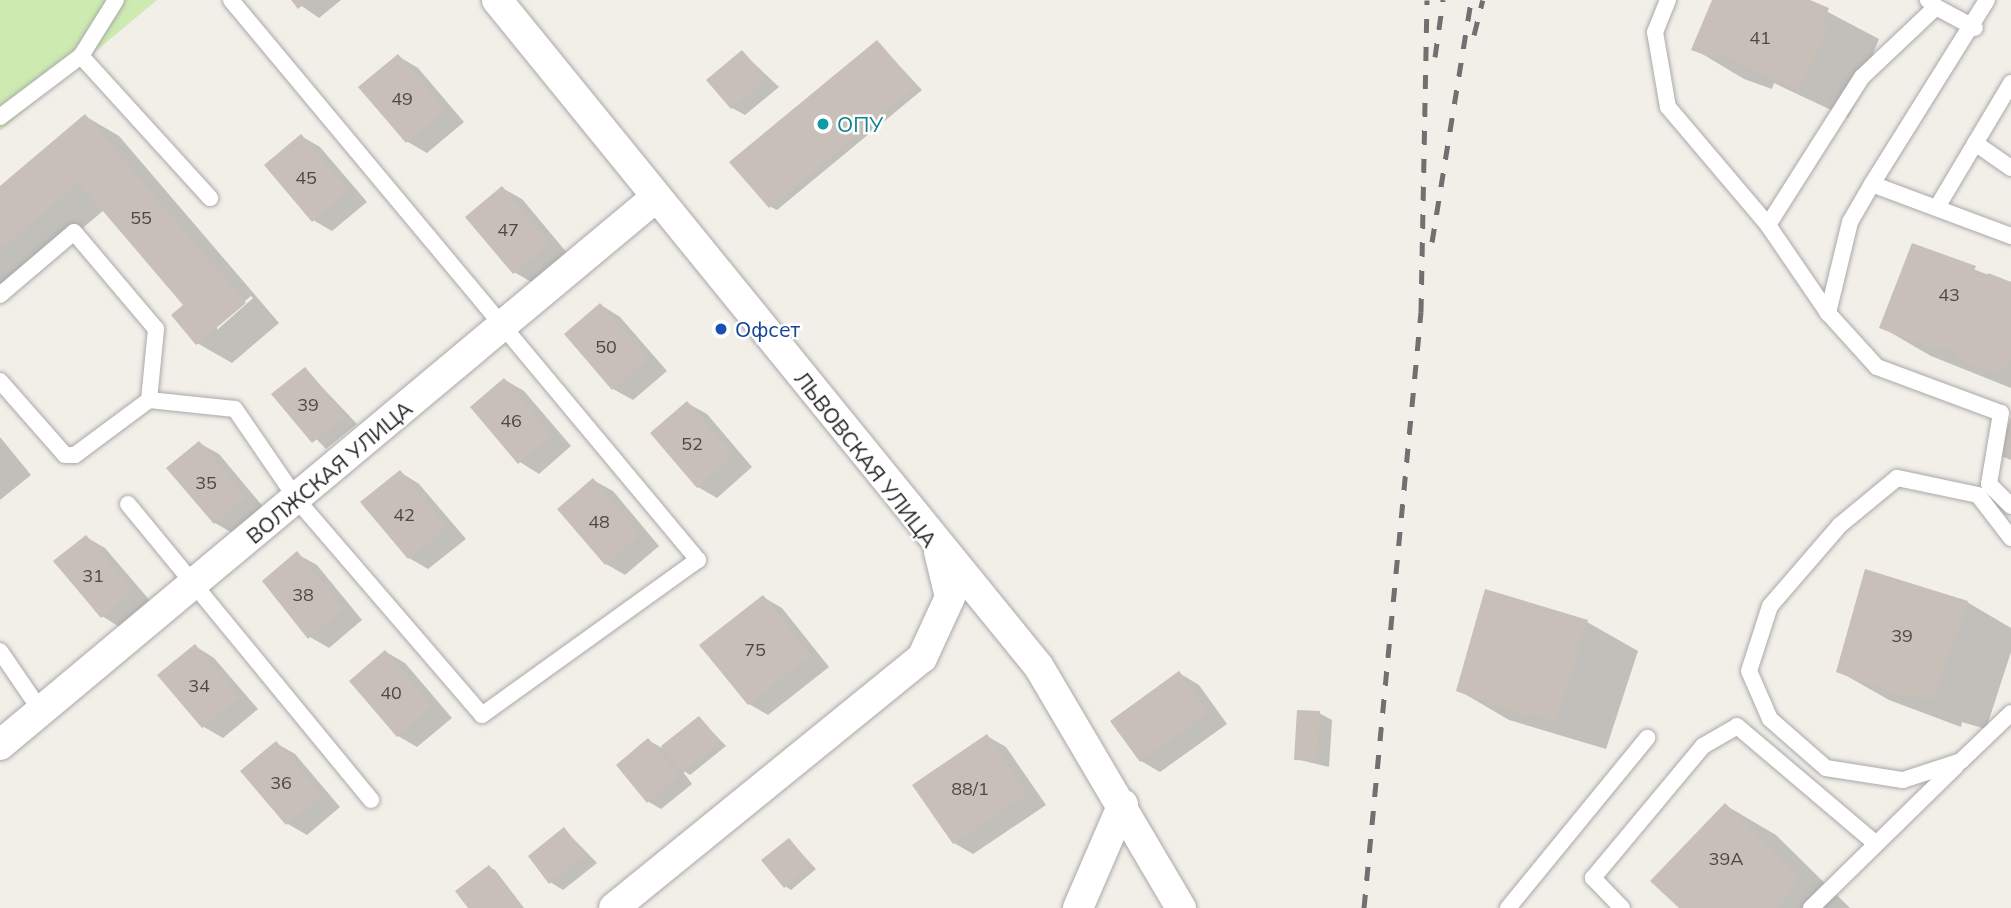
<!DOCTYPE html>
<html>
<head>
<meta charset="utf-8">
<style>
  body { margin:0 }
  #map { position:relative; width:2011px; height:908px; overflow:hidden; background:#f2efe9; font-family:Mulish,sans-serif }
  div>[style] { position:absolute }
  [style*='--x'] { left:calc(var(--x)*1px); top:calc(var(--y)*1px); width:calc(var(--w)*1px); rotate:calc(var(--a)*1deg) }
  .grass>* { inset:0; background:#cdebb0 }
  .shadow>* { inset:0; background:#0003 }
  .building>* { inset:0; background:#c7bfb8 }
  .roads { filter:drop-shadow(0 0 2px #a9a9a9) drop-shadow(0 0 2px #a9a9a9) }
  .lane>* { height:16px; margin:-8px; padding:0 8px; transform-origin:8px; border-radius:8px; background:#fff }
  .street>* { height:30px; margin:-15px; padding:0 15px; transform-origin:15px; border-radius:15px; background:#fff }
  .rail>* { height:5px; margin-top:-2.5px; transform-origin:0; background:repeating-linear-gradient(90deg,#707070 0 14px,transparent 0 28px) }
  .dots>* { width:19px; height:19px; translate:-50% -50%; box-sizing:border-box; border:4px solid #fff; border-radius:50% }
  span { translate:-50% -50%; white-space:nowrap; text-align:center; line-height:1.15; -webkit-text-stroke:5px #fff; paint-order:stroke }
  .number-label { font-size:18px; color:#4b4948 }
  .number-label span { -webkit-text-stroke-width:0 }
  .culture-label { font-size:21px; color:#0d838f }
  .left { translate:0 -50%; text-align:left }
  .transit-label { font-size:21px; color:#164399 }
  .street-label { font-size:21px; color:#222 }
</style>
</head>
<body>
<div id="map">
  <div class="grass">
    <i style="clip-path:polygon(0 0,157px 0,0 131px)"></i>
  </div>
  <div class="shadow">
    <i style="clip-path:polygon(293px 0,341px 0,319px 18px)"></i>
    <i style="clip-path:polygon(1713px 0,1805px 0,1879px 39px,1873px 54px,1879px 57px,1848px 118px,1774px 83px,1772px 89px,1744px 79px,1694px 49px)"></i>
    <i style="clip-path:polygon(877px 42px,922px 90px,777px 210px,771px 207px,732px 162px)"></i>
    <i style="clip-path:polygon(742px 52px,779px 87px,745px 115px,732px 108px)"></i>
    <i style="clip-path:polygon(398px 56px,418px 68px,464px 122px,427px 153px,408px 142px,361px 87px)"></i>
    <i style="clip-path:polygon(evenodd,85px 116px,119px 136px,279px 323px,232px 363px,197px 343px,186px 305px,104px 210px,8px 292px,0 287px,0 188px,85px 116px,251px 296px,253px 298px,217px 330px,217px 325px,251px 296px)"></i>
    <i style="clip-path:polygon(301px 136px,320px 147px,367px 202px,332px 231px,313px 220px)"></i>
    <i style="clip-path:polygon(502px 188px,522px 199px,568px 254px,533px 283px,514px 272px)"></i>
    <i style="clip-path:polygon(1913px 245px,2011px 284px,2011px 388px,1931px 356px,1881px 327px)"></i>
    <i style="clip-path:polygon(601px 305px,620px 317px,667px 371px,633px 400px,613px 389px)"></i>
    <i style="clip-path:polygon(305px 369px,357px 424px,326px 449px,274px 395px)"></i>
    <i style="clip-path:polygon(505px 380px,524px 391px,571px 446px,539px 474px,520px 462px)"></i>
    <i style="clip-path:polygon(687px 403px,707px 414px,752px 467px,717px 498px,698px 487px)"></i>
    <i style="clip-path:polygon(0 437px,31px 475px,0 500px)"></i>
    <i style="clip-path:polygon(199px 443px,219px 454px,265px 509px,234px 534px,215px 523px)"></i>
    <i style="clip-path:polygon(400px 472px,419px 484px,466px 539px,428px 569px,409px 558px)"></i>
    <i style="clip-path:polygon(593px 480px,613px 491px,659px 546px,625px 575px,606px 564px)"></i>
    <i style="clip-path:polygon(86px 537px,105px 548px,152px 603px,121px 628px,102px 616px)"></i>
    <i style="clip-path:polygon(297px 554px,317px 565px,362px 620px,329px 648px,310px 637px)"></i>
    <i style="clip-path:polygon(763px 597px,782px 608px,829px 667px,768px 715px,749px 704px)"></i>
    <i style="clip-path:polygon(1967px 602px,2011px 628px,2011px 652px,1986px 729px,1962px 722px,1961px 727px,1889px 700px,1838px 671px)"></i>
    <i style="clip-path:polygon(1587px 622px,1638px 651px,1606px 749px,1509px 720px,1458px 690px)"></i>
    <i style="clip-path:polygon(195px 646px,214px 658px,258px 709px,223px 738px,204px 727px)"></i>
    <i style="clip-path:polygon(386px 652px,405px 663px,452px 718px,417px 747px,398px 736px)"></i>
    <i style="clip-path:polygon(1179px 673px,1199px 685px,1227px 724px,1160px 772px,1141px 761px)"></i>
    <i style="clip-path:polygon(1319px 713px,1332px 720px,1329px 767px,1296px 759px)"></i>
    <i style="clip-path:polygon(699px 718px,726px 746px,690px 775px,681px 769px,692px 784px,661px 809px,649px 802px,648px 740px,662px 748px)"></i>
    <i style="clip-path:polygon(987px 736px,1006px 747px,1046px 805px,973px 854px,954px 843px)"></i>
    <i style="clip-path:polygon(276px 743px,295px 754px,340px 807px,307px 835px,288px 824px,243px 771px)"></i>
    <i style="clip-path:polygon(1725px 805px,1776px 835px,1850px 908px,1683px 908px)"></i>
    <i style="clip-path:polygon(564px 829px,597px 863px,563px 890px,550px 882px)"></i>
    <i style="clip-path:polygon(789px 840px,816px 869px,791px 890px,785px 886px)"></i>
    <i style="clip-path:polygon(489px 867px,495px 870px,524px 908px,471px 908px)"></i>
  </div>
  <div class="building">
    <i style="clip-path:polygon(291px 0,309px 0,298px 9px)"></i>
    <i style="clip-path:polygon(1712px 0,1810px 0,1829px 8px,1823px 24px,1829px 27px,1797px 91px,1723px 56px,1721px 61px,1691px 50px)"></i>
    <i style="clip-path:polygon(877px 40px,917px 86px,769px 208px,729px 162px)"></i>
    <i style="clip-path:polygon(742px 50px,767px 79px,731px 109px,706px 80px)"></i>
    <i style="clip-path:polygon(398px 54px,446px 110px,406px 143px,358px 87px)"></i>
    <i style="clip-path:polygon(85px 114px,246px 303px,196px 345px,171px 315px,183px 305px,79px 183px,0 250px,0 186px)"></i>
    <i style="clip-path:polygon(301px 134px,349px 190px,312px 222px,264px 165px)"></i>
    <i style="clip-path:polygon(502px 186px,550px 243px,513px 274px,465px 217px)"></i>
    <i style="clip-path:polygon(1912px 243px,1976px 266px,1973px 273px,1986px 278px,1988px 273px,2011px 282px,2011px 360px,1997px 374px,1955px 358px,1957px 352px,1947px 348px,1936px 350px,1879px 328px)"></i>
    <i style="clip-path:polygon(600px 303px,649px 359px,612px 390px,564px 334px)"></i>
    <i style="clip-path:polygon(305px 367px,346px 416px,312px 443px,271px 394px)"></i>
    <i style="clip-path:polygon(504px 378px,552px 435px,518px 464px,470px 407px)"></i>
    <i style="clip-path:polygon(687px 401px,734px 455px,697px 488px,650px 433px)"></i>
    <i style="clip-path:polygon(2011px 417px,2011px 460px,1996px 454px)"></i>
    <i style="clip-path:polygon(199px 441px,247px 497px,214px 524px,166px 468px)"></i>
    <i style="clip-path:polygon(400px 470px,447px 527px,408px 559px,360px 502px)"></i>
    <i style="clip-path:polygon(593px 478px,641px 535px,605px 565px,557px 509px)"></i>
    <i style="clip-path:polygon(86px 535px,134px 591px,101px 618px,53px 561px)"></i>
    <i style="clip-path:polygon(297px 551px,344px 609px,308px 639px,262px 581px)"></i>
    <i style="clip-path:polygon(1865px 569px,1968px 601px,1934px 701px,1911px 694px,1910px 699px,1836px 672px)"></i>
    <i style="clip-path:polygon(1485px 589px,1588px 620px,1555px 721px,1532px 714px,1530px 719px,1456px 691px)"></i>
    <i style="clip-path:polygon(763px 595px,811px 655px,748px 705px,699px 645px)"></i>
    <i style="clip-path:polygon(195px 644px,240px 697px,202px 728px,157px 675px)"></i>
    <i style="clip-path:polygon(385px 650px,433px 706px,397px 737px,349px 681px)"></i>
    <i style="clip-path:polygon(1179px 671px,1209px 712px,1140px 762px,1110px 721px)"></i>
    <i style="clip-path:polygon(1297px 710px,1320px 711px,1317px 761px,1294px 760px)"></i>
    <i style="clip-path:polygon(699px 716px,721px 742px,683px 773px,661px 746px)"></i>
    <i style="clip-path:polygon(987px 734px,1027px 794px,953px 844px,912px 785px)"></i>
    <i style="clip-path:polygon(648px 738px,680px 776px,647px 803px,616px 765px)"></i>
    <i style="clip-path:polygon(276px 741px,322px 795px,286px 825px,240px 771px)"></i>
    <i style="clip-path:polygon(1725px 803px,1800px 878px,1777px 908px,1679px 908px,1650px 881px)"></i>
    <i style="clip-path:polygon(564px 827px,585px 855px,549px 884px,528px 856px)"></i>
    <i style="clip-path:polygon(789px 838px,811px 865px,784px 888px,761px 860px)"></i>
    <i style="clip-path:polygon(489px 865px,523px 908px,468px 908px,455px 891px)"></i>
  </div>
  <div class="roads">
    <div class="lane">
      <i style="--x:1668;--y:0;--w:35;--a:112"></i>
      <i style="--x:1655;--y:32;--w:76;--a:80.2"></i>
      <i style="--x:1668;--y:107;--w:155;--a:49.7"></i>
      <i style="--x:1768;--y:225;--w:107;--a:55.7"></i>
      <i style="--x:1936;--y:7;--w:44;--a:28.3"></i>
      <i style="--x:81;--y:56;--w:192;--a:47.7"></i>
      <i style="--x:0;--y:117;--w:101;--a:-37"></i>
      <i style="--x:81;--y:56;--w:66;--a:-58"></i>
      <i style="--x:1975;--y:143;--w:44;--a:34.8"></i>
      <i style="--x:1872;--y:184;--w:217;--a:-58"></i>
      <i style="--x:1939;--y:204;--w:141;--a:-59.2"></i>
      <i style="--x:1768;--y:225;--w:175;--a:-57.6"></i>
      <i style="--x:1862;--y:77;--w:102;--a:-43.4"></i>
      <i style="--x:1936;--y:7;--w:11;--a:-139"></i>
      <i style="--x:2011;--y:236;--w:148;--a:-159.5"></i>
      <i style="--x:1872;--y:184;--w:44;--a:120.1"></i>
      <i style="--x:1850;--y:222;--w:94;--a:103.6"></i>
      <i style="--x:1828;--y:313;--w:73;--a:47.8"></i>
      <i style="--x:1877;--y:367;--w:132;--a:20.4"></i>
      <i style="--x:2001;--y:413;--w:72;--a:99.6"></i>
      <i style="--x:1989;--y:484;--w:31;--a:45"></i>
      <i style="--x:0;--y:295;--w:97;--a:-40.4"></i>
      <i style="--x:74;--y:232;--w:127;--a:49.8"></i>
      <i style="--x:156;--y:329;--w:71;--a:95.6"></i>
      <i style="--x:0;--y:381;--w:98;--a:48.7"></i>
      <i style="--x:65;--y:455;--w:10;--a:0"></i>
      <i style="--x:75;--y:455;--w:92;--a:-36.6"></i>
      <i style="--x:149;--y:400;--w:86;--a:6"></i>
      <i style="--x:235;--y:409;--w:112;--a:55.6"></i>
      <i style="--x:298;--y:501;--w:282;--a:49.3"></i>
      <i style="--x:482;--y:715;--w:266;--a:-35.7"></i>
      <i style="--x:698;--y:560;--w:729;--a:-129.83"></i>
      <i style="--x:128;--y:504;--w:383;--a:50.6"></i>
      <i style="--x:2011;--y:538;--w:54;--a:-127.5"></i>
      <i style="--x:1978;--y:495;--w:83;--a:-168.1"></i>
      <i style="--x:1897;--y:478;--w:74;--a:140.5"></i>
      <i style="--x:1840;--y:525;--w:107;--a:130.8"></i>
      <i style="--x:1770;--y:606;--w:68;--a:107.9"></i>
      <i style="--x:1749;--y:671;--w:52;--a:66.4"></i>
      <i style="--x:1770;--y:719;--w:74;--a:41.2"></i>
      <i style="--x:1826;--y:768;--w:78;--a:8.9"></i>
      <i style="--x:1903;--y:780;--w:61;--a:-18.1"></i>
      <i style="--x:1961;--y:761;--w:69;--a:-43.8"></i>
      <i style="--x:0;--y:651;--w:73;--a:55.7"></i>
      <i style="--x:1508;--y:908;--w:220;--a:-50.7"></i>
      <i style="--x:1622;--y:908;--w:42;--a:-134"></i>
      <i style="--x:1593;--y:878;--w:172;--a:-50.2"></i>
      <i style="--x:1703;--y:746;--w:39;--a:-30"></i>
      <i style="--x:1737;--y:726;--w:182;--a:40.3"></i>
      <i style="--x:1811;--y:908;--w:204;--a:-44.4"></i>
    </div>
    <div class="street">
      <i style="--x:497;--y:0;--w:859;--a:50.9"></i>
      <i style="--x:1039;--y:667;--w:280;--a:59.5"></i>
      <i style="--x:0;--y:745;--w:855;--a:-39.87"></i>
      <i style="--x:614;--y:908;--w:397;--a:-39.1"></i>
      <i style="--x:922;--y:658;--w:67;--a:-65.3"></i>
      <i style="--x:950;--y:597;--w:46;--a:-103.7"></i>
      <i style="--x:1078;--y:908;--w:113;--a:-66.6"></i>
    </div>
  </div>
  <div class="rail">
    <i style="--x:1474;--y:35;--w:36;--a:-76"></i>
    <i style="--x:1435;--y:57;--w:58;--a:-82"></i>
    <i style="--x:1432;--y:242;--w:245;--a:-80.8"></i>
    <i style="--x:1364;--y:908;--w:599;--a:-84.54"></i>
    <i style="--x:1421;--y:312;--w:312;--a:-88.9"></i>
  </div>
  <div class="dots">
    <i style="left:823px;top:124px;background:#0f9aa8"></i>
    <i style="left:721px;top:329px;background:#1a4fb4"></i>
  </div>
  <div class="number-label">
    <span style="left:1760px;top:38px">41</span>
    <span style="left:402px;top:99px">49</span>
    <span style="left:306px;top:178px">45</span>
    <span style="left:141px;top:218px">55</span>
    <span style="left:508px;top:230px">47</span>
    <span style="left:1949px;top:295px">43</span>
    <span style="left:606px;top:347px">50</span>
    <span style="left:308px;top:405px">39</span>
    <span style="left:511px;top:421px">46</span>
    <span style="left:692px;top:444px">52</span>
    <span style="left:206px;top:483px">35</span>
    <span style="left:404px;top:515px">42</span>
    <span style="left:599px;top:522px">48</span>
    <span style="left:93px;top:576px">31</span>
    <span style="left:303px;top:595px">38</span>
    <span style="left:1902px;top:636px">39</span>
    <span style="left:755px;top:650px">75</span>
    <span style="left:199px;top:686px">34</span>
    <span style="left:391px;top:693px">40</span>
    <span style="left:281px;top:783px">36</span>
    <span style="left:970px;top:789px">88/1</span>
    <span style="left:1726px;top:859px">39А</span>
  </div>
  <div class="culture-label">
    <span class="left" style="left:837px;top:124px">ОПУ</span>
  </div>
  <div class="transit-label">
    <span class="left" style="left:735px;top:329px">Офсет</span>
  </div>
  <div class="street-label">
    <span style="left:866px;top:459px;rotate:52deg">ЛЬВОВСКАЯ УЛИЦА</span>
    <span style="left:329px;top:472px;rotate:-40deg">ВОЛЖСКАЯ УЛИЦА</span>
  </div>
</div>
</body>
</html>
